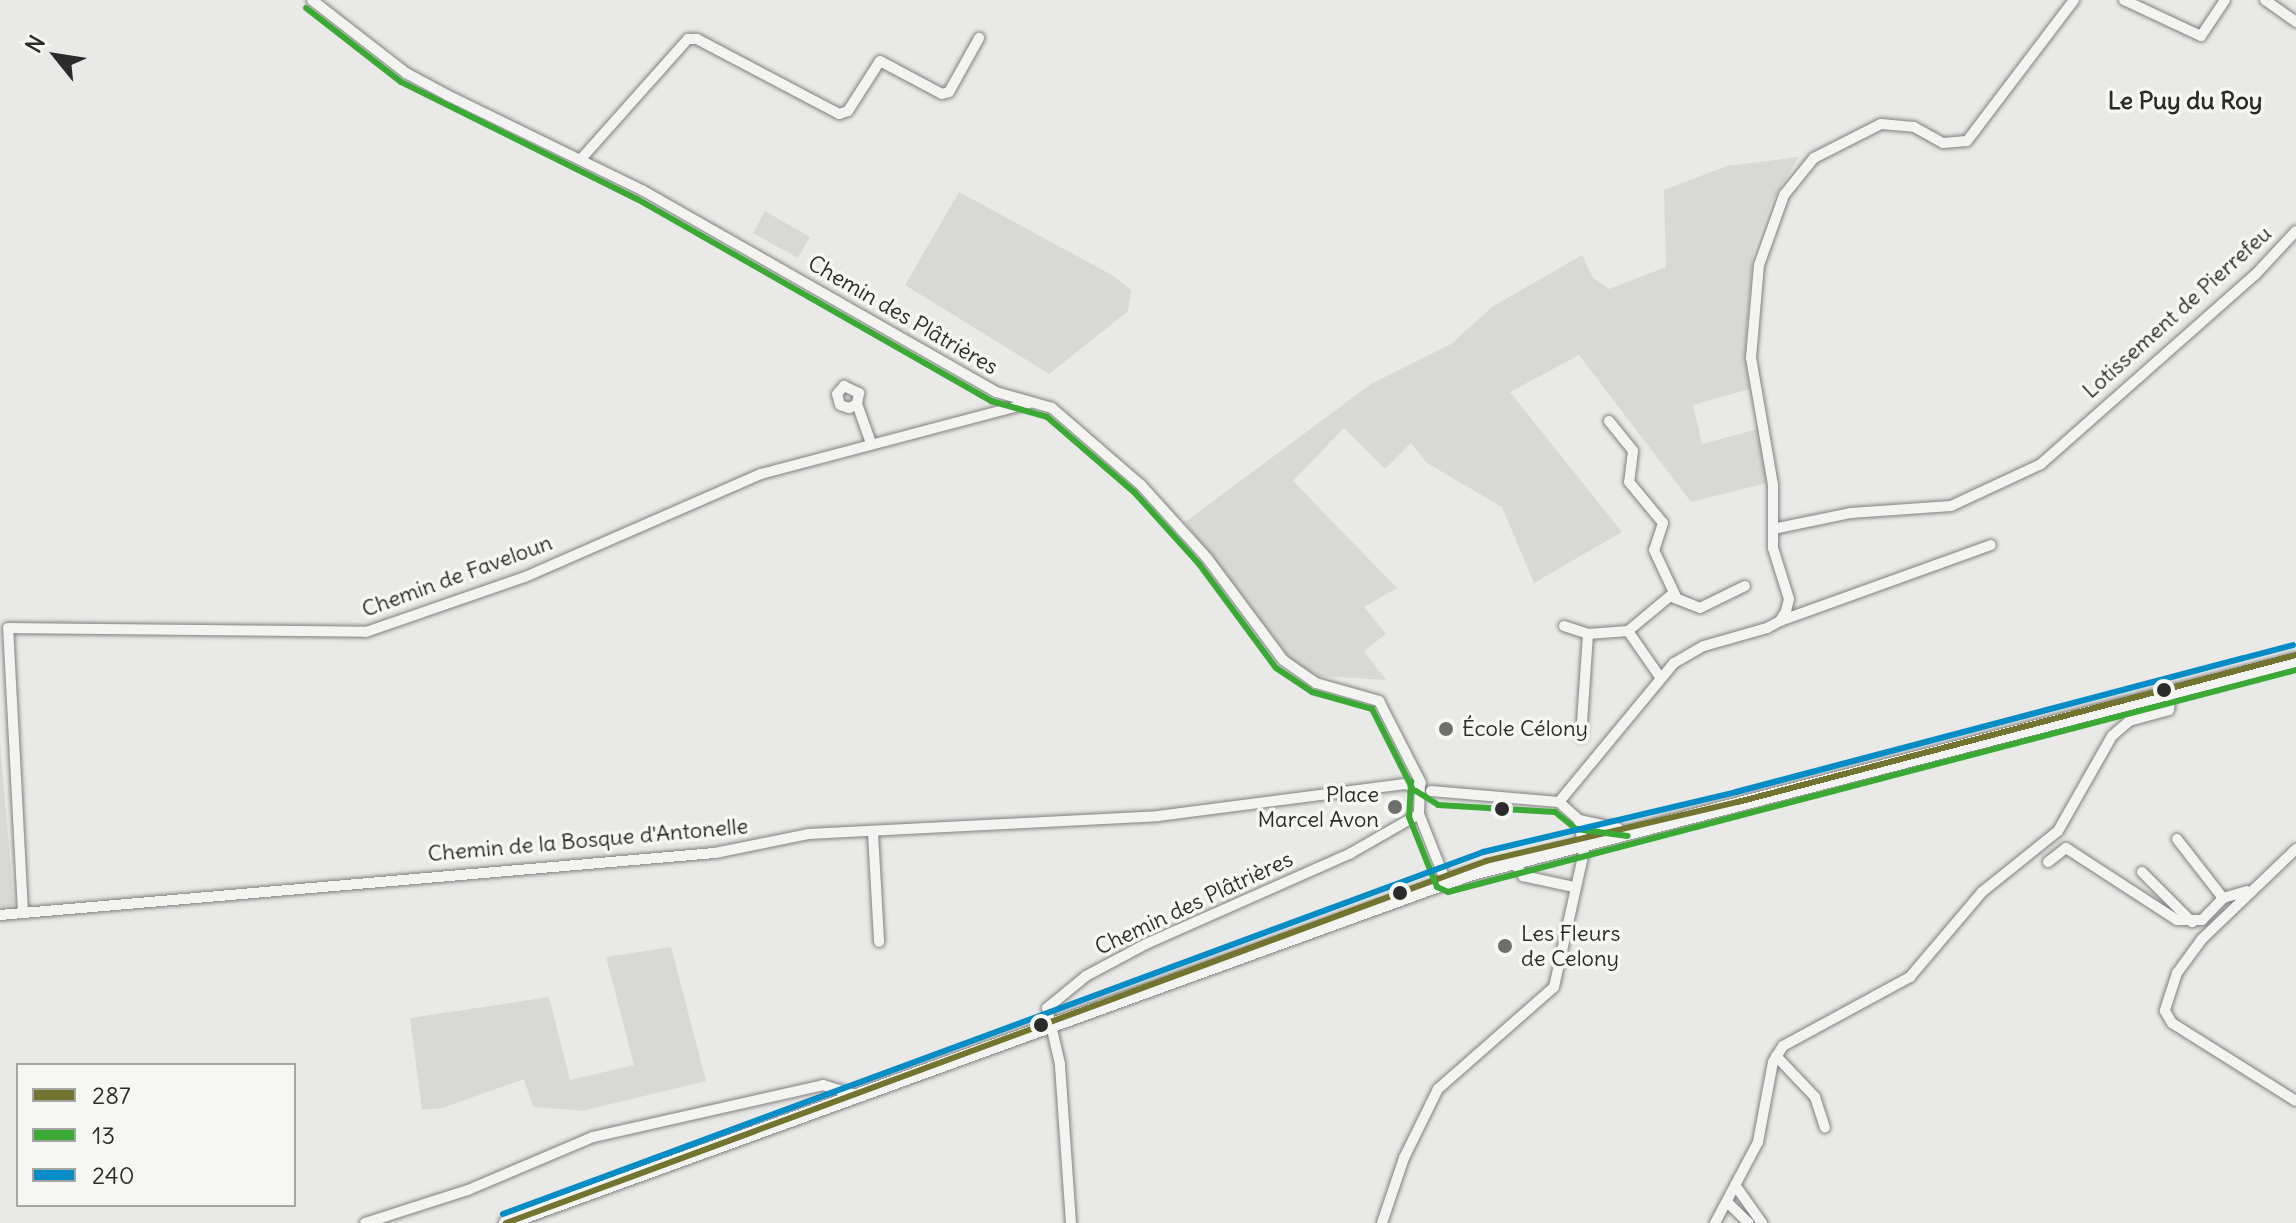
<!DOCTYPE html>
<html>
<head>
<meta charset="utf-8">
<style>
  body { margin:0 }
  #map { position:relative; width:2296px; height:1223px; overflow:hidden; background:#e9e9e7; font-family:Delius,sans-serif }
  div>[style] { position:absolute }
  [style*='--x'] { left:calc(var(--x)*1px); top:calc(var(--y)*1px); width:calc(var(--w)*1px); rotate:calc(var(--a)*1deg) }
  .green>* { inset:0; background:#d8d8d5 }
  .roads { filter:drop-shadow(0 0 2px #808080) drop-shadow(0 0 2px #808080) }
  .minor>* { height:10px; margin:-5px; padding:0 5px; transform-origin:5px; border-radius:5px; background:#f3f3f1 }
  .major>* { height:14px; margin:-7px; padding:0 7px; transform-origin:7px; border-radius:7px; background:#f3f3f1 }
  .bus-1>* { height:6px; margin:-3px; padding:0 3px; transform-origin:3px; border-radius:3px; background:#73742f }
  .bus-2>* { height:6px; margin:-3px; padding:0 3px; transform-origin:3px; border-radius:3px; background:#3aaa35 }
  .bus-3>* { height:6px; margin:-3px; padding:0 3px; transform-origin:3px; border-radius:3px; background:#038cc5 }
  .dots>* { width:22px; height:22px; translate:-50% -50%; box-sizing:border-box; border:4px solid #f6f6f2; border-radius:50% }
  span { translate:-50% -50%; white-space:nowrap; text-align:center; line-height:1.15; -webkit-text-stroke:7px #f6f6f2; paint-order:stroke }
  .street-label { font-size:22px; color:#2b2b2b }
  .poi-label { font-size:22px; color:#2b2b2b }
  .left { translate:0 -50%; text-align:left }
  .right { translate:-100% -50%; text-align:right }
  .neighbourhood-label { font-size:24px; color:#2b2b2b; font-weight:700 }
  .legend { position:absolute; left:16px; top:1063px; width:280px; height:144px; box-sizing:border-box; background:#f6f6f2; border:2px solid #a5a5a2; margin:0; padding:10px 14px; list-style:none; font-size:24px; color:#2b2b2b }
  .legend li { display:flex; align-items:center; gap:16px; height:40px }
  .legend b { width:40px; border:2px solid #a5a5a2 }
  .north { position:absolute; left:16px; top:16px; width:80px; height:80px; -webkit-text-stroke:6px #f6f6f2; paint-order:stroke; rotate:300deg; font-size:22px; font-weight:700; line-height:32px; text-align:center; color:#2b2b2b }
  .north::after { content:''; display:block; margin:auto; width:28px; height:36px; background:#2b2b2b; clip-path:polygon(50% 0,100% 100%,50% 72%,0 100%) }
</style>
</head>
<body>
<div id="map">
  <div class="green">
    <i style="clip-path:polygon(1799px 157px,1773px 199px,1753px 252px,1745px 358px,1750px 389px,1693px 405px,1702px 444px,1758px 429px,1767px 483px,1691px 502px,1579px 355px,1510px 392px,1622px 532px,1534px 583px,1502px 507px,1427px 463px,1411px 443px,1385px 469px,1344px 428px,1293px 481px,1397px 588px,1364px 607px,1386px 634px,1364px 651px,1386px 680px,1319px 676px,1305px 672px,1289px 657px,1185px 522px,1371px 384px,1451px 344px,1492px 307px,1582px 255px,1593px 278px,1609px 289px,1666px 267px,1664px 190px,1727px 166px)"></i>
    <i style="clip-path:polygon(959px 192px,1112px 275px,1131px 290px,1128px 311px,1049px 374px,905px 285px)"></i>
    <i style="clip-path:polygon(765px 211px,810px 237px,798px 258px,753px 233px)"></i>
    <i style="clip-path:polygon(0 742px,14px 905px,0 907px)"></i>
    <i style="clip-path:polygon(671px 947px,706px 1081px,582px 1111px,533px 1107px,524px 1079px,442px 1108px,422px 1110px,410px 1018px,549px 997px,570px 1080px,634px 1065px,606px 957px)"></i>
  </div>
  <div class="roads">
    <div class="minor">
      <i style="--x:312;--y:0;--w:119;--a:37.8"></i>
      <i style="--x:406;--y:73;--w:47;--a:28.2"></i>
      <i style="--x:447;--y:95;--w:217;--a:26"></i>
      <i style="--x:642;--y:190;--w:408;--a:29.7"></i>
      <i style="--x:996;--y:392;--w:58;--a:15.9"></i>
      <i style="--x:1052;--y:408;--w:118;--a:40.9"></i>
      <i style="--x:1141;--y:485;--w:98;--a:47.9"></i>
      <i style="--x:1207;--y:558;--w:127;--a:53.3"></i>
      <i style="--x:1283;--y:660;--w:40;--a:34.9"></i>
      <i style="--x:1316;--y:683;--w:66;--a:15.9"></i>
      <i style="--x:1379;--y:701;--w:92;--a:62.9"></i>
      <i style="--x:2124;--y:0;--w:85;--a:25.1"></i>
      <i style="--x:2201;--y:36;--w:43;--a:-56.3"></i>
      <i style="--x:2265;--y:0;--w:38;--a:35"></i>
      <i style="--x:581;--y:159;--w:161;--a:-48.3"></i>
      <i style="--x:688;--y:39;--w:9;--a:0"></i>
      <i style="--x:697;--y:39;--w:161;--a:27.8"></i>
      <i style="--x:839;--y:114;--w:9;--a:-18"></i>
      <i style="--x:848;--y:111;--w:59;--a:-57.4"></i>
      <i style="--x:880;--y:61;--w:70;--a:28"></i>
      <i style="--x:942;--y:94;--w:7;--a:-16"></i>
      <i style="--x:949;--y:92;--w:62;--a:-60.9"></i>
      <i style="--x:844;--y:386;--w:17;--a:25"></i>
      <i style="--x:859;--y:393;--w:11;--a:100"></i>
      <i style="--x:857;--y:404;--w:9;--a:153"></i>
      <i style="--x:849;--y:408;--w:9;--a:-162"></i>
      <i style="--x:840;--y:405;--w:11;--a:-105"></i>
      <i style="--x:837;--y:394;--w:11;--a:-49"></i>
      <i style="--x:857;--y:404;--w:41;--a:70.3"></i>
      <i style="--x:1609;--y:421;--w:38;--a:51"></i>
      <i style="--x:1633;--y:451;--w:31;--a:97"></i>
      <i style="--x:1629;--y:482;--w:53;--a:50.3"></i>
      <i style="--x:1663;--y:523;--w:28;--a:108"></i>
      <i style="--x:1654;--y:550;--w:54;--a:64.9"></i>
      <i style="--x:1773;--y:529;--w:80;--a:-11.6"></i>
      <i style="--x:1851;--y:513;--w:100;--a:-4"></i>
      <i style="--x:1951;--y:506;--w:99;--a:-25"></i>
      <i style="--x:2041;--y:464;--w:286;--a:-41.5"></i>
      <i style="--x:2255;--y:275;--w:60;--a:-47"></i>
      <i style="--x:1780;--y:621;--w:224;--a:-19.8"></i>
      <i style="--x:1564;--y:626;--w:25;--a:18"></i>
      <i style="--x:1588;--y:634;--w:40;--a:-4.3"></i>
      <i style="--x:1628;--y:631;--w:56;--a:55.2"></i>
      <i style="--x:1628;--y:631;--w:55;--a:-39.8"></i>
      <i style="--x:1670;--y:596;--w:32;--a:22"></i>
      <i style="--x:1700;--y:608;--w:50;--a:-26.1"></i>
      <i style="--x:1581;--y:737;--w:103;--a:-86.1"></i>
      <i style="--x:1420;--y:784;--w:30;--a:92"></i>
      <i style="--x:1419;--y:814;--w:73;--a:68.3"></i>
      <i style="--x:1431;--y:791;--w:128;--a:4.9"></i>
      <i style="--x:1559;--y:802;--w:180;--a:-50.4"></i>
      <i style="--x:1674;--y:663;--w:34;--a:-30"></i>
      <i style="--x:1704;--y:646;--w:66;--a:-15.9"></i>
      <i style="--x:1767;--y:628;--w:15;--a:-28"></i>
      <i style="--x:1780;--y:621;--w:12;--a:-59"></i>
      <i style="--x:1786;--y:611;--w:12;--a:-76"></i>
      <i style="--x:1789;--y:599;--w:53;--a:-107.4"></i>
      <i style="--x:1773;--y:548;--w:63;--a:-90"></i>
      <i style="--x:1773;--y:485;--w:129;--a:-99.8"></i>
      <i style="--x:1751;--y:358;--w:93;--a:-85.1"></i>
      <i style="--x:1759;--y:265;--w:74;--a:-70.3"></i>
      <i style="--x:1784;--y:195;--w:48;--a:-51"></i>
      <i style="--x:1814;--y:158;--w:75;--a:-26.9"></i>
      <i style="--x:1881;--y:124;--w:33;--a:5"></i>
      <i style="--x:1914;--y:127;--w:33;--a:29"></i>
      <i style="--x:1943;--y:143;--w:24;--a:-5"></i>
      <i style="--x:1967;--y:141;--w:177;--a:-52.8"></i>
      <i style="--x:1559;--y:802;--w:27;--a:42"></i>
      <i style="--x:1579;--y:820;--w:40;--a:12"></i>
      <i style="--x:873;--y:833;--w:109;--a:86.8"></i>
      <i style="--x:2177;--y:839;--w:75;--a:52.1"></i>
      <i style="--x:2223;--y:898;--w:25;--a:-16"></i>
      <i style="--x:2296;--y:849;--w:130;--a:136.2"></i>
      <i style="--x:2202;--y:939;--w:42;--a:126.3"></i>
      <i style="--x:2177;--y:973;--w:40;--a:108"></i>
      <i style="--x:2165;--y:1011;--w:14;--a:60"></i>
      <i style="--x:2172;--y:1023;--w:146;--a:32.2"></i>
      <i style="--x:1514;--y:862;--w:17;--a:57"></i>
      <i style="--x:1523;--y:876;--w:52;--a:12.2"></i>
      <i style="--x:2048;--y:862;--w:23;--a:-38"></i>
      <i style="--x:2066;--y:848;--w:132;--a:33"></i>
      <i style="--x:2177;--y:920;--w:25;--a:0"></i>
      <i style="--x:2202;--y:920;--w:30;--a:-46"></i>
      <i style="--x:2142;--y:872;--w:71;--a:45"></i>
      <i style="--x:23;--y:912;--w:284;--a:-93"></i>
      <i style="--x:8;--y:628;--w:358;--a:0.6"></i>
      <i style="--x:366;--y:632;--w:168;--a:-19.1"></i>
      <i style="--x:525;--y:577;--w:257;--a:-23.6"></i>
      <i style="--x:761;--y:474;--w:277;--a:-14.8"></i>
      <i style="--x:0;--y:915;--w:718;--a:-4.96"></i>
      <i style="--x:715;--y:853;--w:95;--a:-11.5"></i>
      <i style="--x:808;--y:834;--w:350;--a:-2.9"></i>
      <i style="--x:1158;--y:816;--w:249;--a:-7.4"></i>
      <i style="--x:1405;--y:784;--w:13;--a:18"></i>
      <i style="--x:1776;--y:1056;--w:57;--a:46.4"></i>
      <i style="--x:1815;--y:1097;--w:32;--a:72"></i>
      <i style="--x:1735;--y:1185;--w:47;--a:54.6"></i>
      <i style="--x:1727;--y:1202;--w:30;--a:44"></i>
      <i style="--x:365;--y:1223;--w:108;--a:-17.8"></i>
      <i style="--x:468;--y:1190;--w:136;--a:-23"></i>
      <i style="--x:593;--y:1137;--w:236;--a:-12.7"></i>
      <i style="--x:823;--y:1085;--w:30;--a:17"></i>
      <i style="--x:1071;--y:1223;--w:159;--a:-94"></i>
      <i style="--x:1060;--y:1064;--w:57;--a:-103.1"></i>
      <i style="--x:1047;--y:1008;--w:50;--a:-39.4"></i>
      <i style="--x:1086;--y:976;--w:68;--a:-28.1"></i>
      <i style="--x:1146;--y:944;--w:224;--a:-23.9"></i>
      <i style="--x:1351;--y:853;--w:78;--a:-29.8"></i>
      <i style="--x:1382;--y:1223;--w:69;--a:-71.3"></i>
      <i style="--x:1404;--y:1158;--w:77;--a:-63.8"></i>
      <i style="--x:1438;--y:1089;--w:154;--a:-41.3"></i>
      <i style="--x:1554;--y:987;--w:138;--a:-77.5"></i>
      <i style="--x:1584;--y:852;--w:32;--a:-99"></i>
      <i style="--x:1715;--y:1223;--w:92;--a:-62"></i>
      <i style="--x:1758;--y:1142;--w:81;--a:-79.4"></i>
      <i style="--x:1773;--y:1062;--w:19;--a:-58"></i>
      <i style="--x:1783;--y:1046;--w:145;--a:-28.5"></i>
      <i style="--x:1910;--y:977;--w:111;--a:-49.7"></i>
      <i style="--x:1982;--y:892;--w:97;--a:-38.8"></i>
      <i style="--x:2058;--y:831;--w:109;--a:-60.4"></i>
      <i style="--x:2112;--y:736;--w:23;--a:-41"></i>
      <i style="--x:2129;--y:721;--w:41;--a:-15.4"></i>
      <i style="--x:2169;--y:710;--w:19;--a:-84"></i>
    </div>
    <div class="major">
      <i style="--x:506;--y:1223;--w:1024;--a:-19.92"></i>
      <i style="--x:1469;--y:874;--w:854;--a:-14.51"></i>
    </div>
  </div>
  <div class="bus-1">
    <i style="--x:506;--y:1223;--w:1045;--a:-20.27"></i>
    <i style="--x:1486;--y:861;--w:259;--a:-13.2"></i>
    <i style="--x:1738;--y:802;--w:577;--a:-14.76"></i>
  </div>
  <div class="bus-2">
    <i style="--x:306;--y:8;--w:120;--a:37.9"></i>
    <i style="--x:401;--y:82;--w:263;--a:26.4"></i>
    <i style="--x:637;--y:199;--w:408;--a:29.7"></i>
    <i style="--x:991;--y:401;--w:58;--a:15.9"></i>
    <i style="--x:1047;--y:417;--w:115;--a:40.8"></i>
    <i style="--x:1134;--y:492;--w:97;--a:47.9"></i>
    <i style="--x:1199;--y:564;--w:129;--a:53.5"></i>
    <i style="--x:1276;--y:668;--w:43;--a:33.7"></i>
    <i style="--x:1312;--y:692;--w:62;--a:15.8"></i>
    <i style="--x:1372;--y:709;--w:89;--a:63.1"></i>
    <i style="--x:1411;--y:782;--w:35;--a:93"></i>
    <i style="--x:1409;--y:817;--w:75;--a:68.2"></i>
    <i style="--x:1437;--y:887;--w:12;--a:24"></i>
    <i style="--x:1448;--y:892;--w:877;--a:-14.67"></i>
    <i style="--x:1416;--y:791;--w:26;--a:32"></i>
    <i style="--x:1438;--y:805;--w:117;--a:3.4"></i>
    <i style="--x:1555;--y:812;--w:27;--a:39"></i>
    <i style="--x:1576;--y:829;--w:52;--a:7.7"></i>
  </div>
  <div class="bus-3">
    <i style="--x:503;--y:1214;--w:1045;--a:-20.27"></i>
    <i style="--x:1483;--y:852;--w:260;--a:-13.3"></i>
    <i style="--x:1736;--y:792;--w:576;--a:-14.78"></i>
  </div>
  <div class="dots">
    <i style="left:2164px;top:690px;background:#2b2b2b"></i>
    <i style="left:1446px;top:729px;background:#6e6e6d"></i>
    <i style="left:1395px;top:807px;background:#6e6e6d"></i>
    <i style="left:1502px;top:809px;background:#2b2b2b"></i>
    <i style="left:1400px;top:893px;background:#2b2b2b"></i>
    <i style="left:1505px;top:946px;background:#6e6e6d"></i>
    <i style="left:1041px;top:1025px;background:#2b2b2b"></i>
  </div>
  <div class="street-label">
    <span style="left:2177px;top:312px;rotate:-42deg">Lotissement de Pierrefeu</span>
    <span style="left:903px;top:315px;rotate:30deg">Chemin des Plâtrières</span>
    <span style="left:457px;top:576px;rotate:-20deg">Chemin de Faveloun</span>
    <span style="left:588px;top:840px;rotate:-5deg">Chemin de la Bosque d'Antonelle</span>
    <span style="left:1194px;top:903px;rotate:-25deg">Chemin des Plâtrières</span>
  </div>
  <div class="poi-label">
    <span class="left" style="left:1462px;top:729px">École Célony</span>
    <span class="right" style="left:1379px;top:807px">Place<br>Marcel Avon</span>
    <span class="left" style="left:1521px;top:946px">Les Fleurs<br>de Celony</span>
  </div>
  <div class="neighbourhood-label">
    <span style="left:2185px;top:101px">Le Puy du Roy</span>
  </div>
  <ul class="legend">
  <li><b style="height:10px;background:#73742f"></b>287</li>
  <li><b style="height:10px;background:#3aaa35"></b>13</li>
  <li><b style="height:10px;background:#038cc5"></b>240</li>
  </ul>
  <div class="north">N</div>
</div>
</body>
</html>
